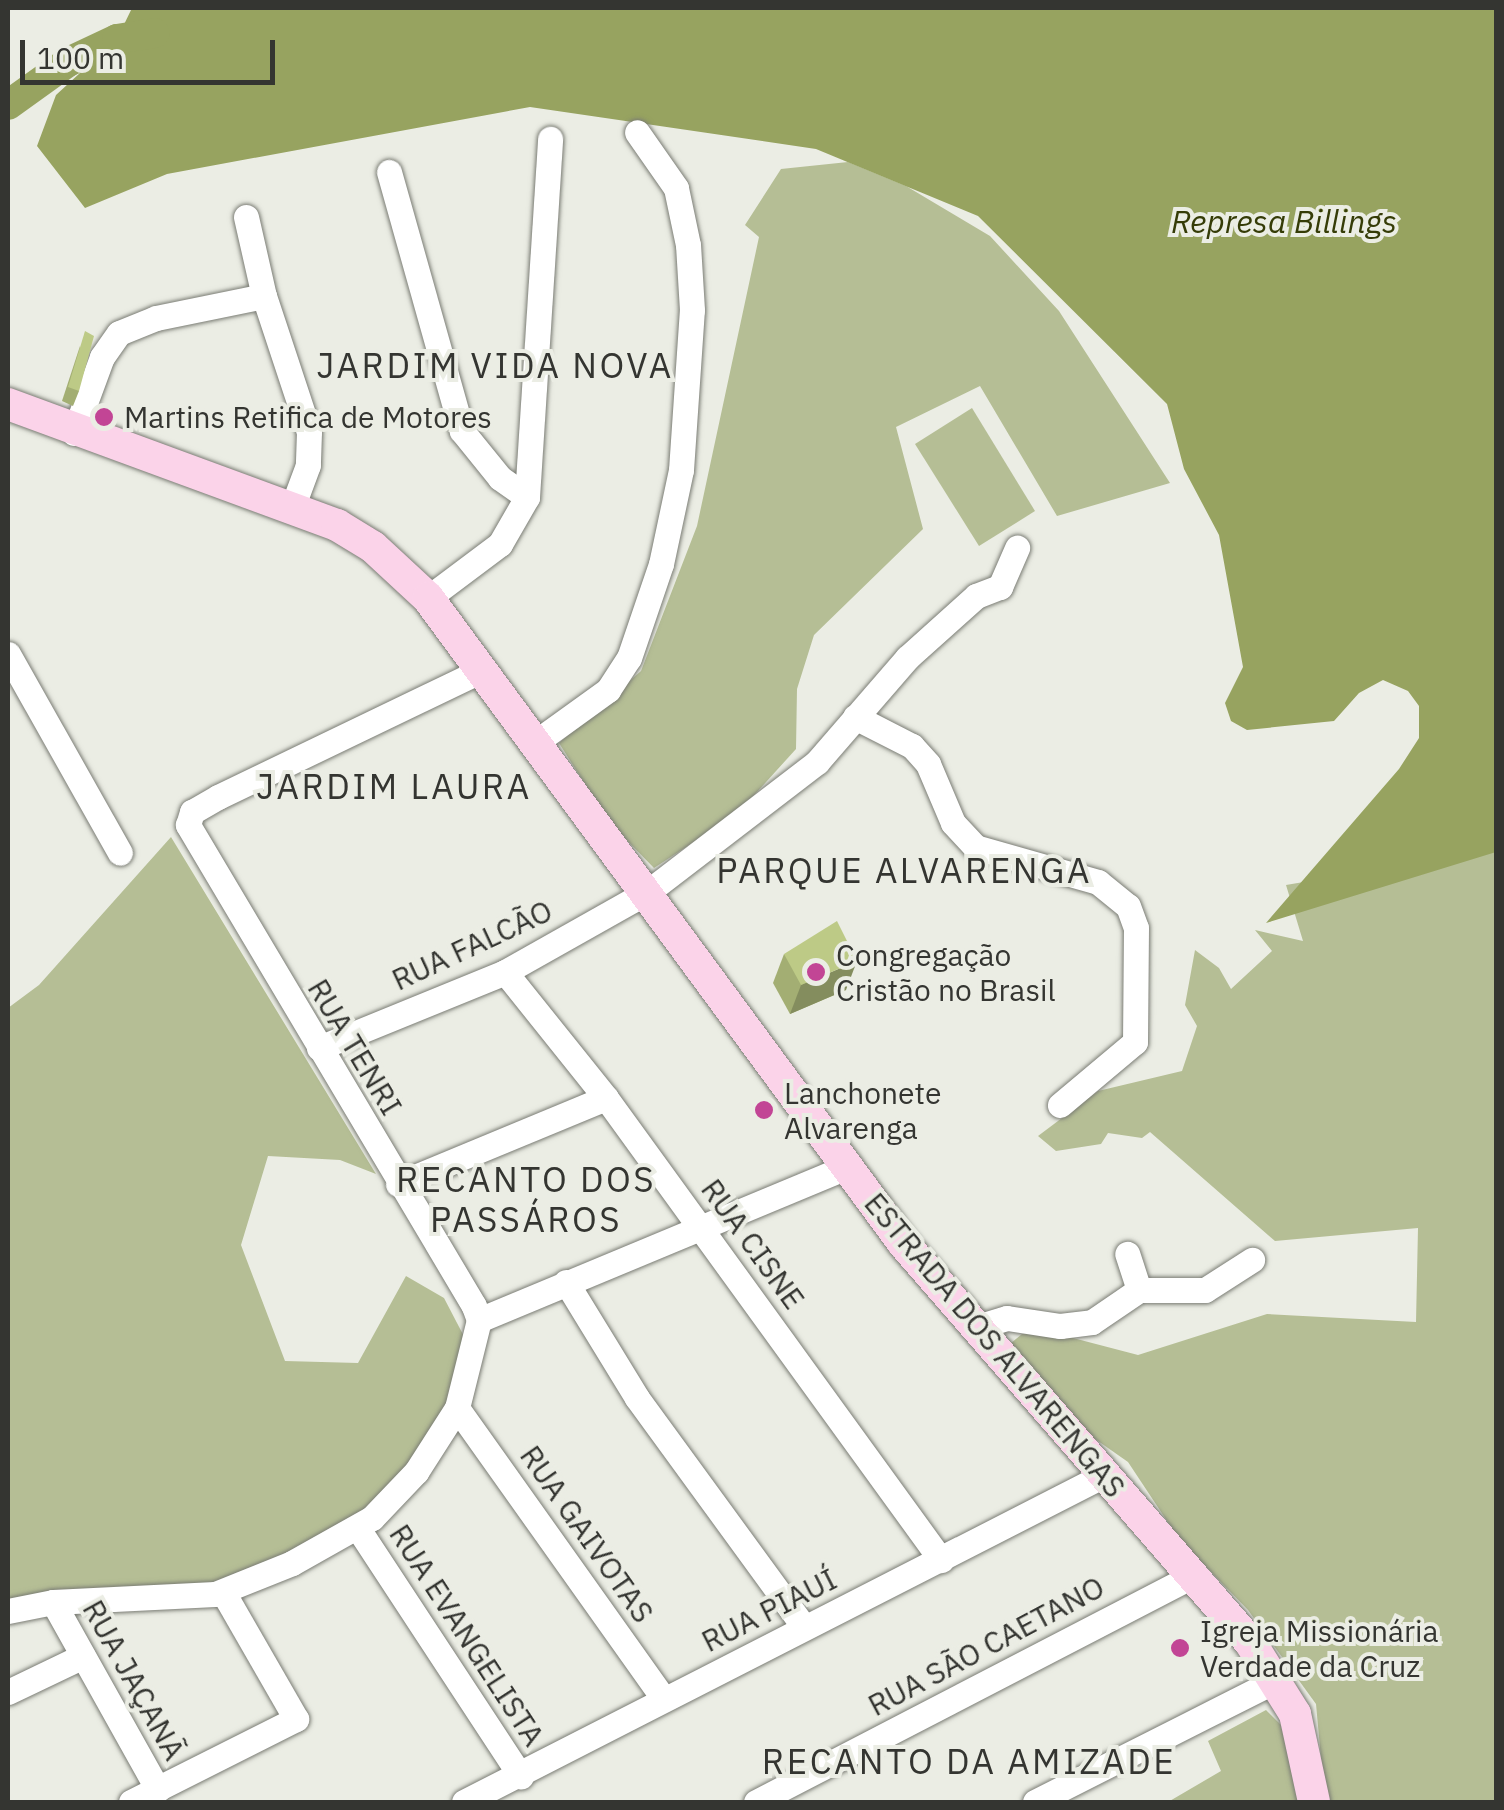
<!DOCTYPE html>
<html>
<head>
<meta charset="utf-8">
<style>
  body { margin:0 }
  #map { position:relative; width:1504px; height:1810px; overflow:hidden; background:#ebede4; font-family:"IBM Plex Sans",sans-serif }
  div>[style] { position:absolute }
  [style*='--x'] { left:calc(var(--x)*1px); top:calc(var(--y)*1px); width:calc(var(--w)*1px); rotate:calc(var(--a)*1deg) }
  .green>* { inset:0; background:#b5be95 }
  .water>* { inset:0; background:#97a360 }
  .river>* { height:30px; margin:-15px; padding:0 15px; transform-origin:15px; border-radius:15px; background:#97a360 }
  .roads { filter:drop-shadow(0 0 2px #7a7c74) drop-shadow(0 0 2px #7a7c74) }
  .minor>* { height:25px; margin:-12.5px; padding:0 12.5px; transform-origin:12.5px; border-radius:12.5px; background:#fff }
  .major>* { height:32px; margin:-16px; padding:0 16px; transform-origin:16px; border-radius:16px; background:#fbd3e9 }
  .wall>* { inset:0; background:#a3ae73 }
  .shaded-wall>* { inset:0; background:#848d5e }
  .building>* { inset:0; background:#bdca86 }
  .dots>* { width:28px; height:28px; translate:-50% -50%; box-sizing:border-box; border:5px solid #ebede4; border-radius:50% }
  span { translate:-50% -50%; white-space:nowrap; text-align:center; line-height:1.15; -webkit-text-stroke:8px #ebede4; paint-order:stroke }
  .poi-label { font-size:30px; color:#343531 }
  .left { translate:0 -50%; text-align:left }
  .street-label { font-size:30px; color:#343531 }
  .water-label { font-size:32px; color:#353c07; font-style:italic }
  .quarter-label { font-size:35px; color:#343531; letter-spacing:2.5px }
  .frame { position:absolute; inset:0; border:10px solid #343531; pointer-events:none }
  .scale { position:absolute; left:20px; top:40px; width:255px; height:45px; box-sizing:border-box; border:5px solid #343531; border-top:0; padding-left:12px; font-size:30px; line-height:35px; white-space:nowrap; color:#343531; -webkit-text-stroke:8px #ebede4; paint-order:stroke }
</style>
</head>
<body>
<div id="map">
  <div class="green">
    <i style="clip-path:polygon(848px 162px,906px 186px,990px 236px,1059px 311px,1170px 483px,1057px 516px,980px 386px,896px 427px,923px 529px,814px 635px,797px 689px,796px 749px,738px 813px,654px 868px,609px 822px,559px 743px,641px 671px,697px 526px,759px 237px,745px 225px,781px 169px)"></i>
    <i style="clip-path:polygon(972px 408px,1035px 511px,979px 546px,915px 444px)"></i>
    <i style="clip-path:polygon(1496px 823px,1496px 1802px,1325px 1802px,1316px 1704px,1248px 1610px,1179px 1539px,1128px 1462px,1078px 1427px,1010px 1344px,1022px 1334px,1073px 1331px,1073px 1338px,1138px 1355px,1267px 1314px,1416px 1322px,1418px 1228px,1275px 1241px,1150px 1132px,1142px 1138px,1108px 1133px,1101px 1144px,1056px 1151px,1038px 1136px,1098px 1091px,1182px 1071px,1197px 1026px,1185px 1005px,1195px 950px,1219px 968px,1231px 989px,1272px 951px,1255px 930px,1303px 941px,1286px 885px,1333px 877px)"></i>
    <i style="clip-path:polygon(171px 837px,376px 1174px,340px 1160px,268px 1156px,241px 1245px,285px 1361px,358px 1363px,406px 1276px,444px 1298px,469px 1346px,451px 1406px,394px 1490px,355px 1527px,218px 1588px,8px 1604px,8px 1008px,39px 985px)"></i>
    <i style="clip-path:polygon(1266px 1710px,1297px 1741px,1305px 1802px,1168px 1802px,1221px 1771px,1208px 1741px)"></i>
  </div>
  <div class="water">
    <i style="clip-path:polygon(132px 8px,1496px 8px,1496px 852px,1266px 923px,1399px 769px,1419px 738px,1419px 706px,1408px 691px,1383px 680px,1359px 693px,1334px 721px,1247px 730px,1231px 721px,1225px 703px,1243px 667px,1219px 535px,1184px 469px,1167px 404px,978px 216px,816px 149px,530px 107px,167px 174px,85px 208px,37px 146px,56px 95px,117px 39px)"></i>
  </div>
  <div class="river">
    <i style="--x:8;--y:105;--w:74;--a:-35.6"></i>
    <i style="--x:68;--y:62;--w:54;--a:-25.1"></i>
    <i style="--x:117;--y:39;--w:38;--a:-9"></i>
  </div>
  <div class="roads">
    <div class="minor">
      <i style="--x:389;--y:172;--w:269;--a:74.3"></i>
      <i style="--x:462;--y:431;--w:60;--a:51"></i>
      <i style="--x:500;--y:478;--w:33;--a:35"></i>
      <i style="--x:246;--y:217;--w:81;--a:77.2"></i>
      <i style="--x:264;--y:296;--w:143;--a:71.7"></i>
      <i style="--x:309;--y:432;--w:33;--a:92"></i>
      <i style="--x:308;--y:465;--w:46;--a:110.4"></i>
      <i style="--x:74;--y:433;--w:81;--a:-69.8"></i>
      <i style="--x:102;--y:357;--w:29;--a:-55"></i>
      <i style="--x:119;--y:333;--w:40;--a:-22"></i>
      <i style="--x:156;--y:318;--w:110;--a:-11.5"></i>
      <i style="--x:428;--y:598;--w:90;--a:-36.9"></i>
      <i style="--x:500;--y:544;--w:54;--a:-60.1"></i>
      <i style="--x:527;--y:497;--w:359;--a:-86.3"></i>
      <i style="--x:8;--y:654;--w:228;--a:60.6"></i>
      <i style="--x:855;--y:717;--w:64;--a:27"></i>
      <i style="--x:912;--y:746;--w:24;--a:48"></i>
      <i style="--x:928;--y:764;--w:64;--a:67"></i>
      <i style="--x:953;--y:823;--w:33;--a:47"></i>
      <i style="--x:975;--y:847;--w:128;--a:15.9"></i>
      <i style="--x:1098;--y:882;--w:38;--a:39"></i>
      <i style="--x:1128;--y:906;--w:23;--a:70"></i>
      <i style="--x:1136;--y:928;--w:114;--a:90.5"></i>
      <i style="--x:1135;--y:1042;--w:98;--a:140"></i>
      <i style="--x:536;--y:742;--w:89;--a:-35.8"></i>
      <i style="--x:608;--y:690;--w:38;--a:-57"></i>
      <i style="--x:629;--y:658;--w:99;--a:-71.2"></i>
      <i style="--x:661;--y:564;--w:96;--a:-78"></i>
      <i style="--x:681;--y:470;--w:160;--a:-86.1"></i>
      <i style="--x:692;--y:310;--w:65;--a:-93.5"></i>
      <i style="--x:688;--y:245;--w:58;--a:-101.9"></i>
      <i style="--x:676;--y:188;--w:68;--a:-124.9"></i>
      <i style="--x:505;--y:972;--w:161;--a:51.3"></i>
      <i style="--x:606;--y:1098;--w:571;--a:54.05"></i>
      <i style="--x:319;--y:1048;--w:201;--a:-22.2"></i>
      <i style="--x:505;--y:972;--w:165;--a:-29.4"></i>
      <i style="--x:649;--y:891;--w:212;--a:-37.5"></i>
      <i style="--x:817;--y:762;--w:138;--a:-49.1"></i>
      <i style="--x:907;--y:658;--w:93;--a:-41.9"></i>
      <i style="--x:976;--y:596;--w:26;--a:-21"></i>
      <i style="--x:1000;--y:587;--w:43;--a:-66.4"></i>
      <i style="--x:398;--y:1184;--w:225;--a:-22.5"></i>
      <i style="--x:566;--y:1282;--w:136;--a:58.5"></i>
      <i style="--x:637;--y:1398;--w:283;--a:53.9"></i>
      <i style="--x:1139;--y:1290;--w:66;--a:0"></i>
      <i style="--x:1205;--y:1290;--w:56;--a:-32.6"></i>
      <i style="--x:479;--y:1320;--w:398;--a:-22.6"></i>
      <i style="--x:974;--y:1328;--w:34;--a:-17"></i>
      <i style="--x:1007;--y:1318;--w:54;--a:8.6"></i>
      <i style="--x:1060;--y:1326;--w:32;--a:-7"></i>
      <i style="--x:1092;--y:1322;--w:57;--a:-34.2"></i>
      <i style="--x:1139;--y:1290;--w:38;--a:-108"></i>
      <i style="--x:457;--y:1408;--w:357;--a:54.6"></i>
      <i style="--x:359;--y:1530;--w:295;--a:56.7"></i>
      <i style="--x:53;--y:1602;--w:215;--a:60.8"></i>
      <i style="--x:8;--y:1611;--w:46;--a:-11.3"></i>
      <i style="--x:53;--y:1602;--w:162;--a:-2.8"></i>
      <i style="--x:215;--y:1594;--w:83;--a:-21.9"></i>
      <i style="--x:292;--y:1563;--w:92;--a:-29.4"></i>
      <i style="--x:372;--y:1518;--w:64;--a:-46.3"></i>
      <i style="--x:416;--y:1472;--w:76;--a:-57.4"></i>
      <i style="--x:457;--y:1408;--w:91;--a:-76"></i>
      <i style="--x:479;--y:1320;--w:15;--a:-110"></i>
      <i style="--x:474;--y:1306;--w:560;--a:-120.74"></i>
      <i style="--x:188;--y:825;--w:14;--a:-73"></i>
      <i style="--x:192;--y:812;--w:30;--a:-30"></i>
      <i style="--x:218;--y:797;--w:293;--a:-25.7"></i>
      <i style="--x:8;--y:1692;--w:83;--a:-25.6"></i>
      <i style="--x:131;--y:1802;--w:185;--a:-26.7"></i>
      <i style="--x:296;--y:1719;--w:146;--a:-119.9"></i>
      <i style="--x:464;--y:1802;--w:719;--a:-27.06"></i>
      <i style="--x:756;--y:1802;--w:492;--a:-27.4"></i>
      <i style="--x:1035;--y:1802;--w:270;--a:-26.8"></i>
    </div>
    <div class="major">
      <i style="--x:8;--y:404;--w:351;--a:20.2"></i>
      <i style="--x:337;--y:525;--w:42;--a:31.4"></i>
      <i style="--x:373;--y:547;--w:75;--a:42.8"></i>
      <i style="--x:428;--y:598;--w:802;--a:53.62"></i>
      <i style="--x:904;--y:1244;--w:527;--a:49"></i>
      <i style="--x:1250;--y:1642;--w:85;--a:58"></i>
      <i style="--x:1295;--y:1714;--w:90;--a:77.8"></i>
    </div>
  </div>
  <div class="wall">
    <i style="clip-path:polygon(80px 346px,79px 391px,73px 406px,62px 401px)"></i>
    <i style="clip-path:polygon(784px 954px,846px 990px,790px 1014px,773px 983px)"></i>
  </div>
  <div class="shaded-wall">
    <i style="clip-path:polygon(857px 961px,846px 990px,790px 1014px,801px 985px)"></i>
  </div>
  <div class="building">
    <i style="clip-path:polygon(85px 331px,94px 336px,79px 391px,68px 387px)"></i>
    <i style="clip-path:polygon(837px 921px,857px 961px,801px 985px,784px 954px)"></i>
  </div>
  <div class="dots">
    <i style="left:104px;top:417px;background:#c24595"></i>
    <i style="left:816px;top:972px;background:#c24595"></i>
    <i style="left:764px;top:1110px;background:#c24595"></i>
    <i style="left:1180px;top:1648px;background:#c24595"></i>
  </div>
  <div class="poi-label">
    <span class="left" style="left:124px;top:417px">Martins Retifica de Motores</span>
    <span class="left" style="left:836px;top:972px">Congregação<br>Cristão no Brasil</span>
    <span class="left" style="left:784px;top:1110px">Lanchonete<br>Alvarenga</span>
    <span class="left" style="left:1200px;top:1648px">Igreja Missionária<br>Verdade da Cruz</span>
  </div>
  <div class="street-label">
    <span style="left:472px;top:945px;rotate:-25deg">RUA FALCÃO</span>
    <span style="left:355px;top:1047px;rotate:59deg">RUA TENRI</span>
    <span style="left:753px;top:1244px;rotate:54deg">RUA CISNE</span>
    <span style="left:995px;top:1345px;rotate:50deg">ESTRADA DOS ALVARENGAS</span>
    <span style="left:587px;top:1534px;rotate:55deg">RUA GAIVOTAS</span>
    <span style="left:769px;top:1610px;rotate:-27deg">RUA PIAUÍ</span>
    <span style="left:467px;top:1635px;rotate:57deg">RUA EVANGELISTA</span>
    <span style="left:986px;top:1646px;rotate:-28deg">RUA SÃO CAETANO</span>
    <span style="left:134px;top:1680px;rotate:61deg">RUA JAÇANÃ</span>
  </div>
  <div class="water-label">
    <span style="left:1284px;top:221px">Represa Billings</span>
  </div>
  <div class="quarter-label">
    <span style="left:495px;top:365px">JARDIM VIDA NOVA</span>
    <span style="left:394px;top:786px">JARDIM LAURA</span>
    <span style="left:904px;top:870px">PARQUE ALVARENGA</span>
    <span style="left:526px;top:1199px">RECANTO DOS<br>PASSÁROS</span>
    <span style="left:969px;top:1761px">RECANTO DA AMIZADE</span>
  </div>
  <div class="frame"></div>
  <div class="scale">100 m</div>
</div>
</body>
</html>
